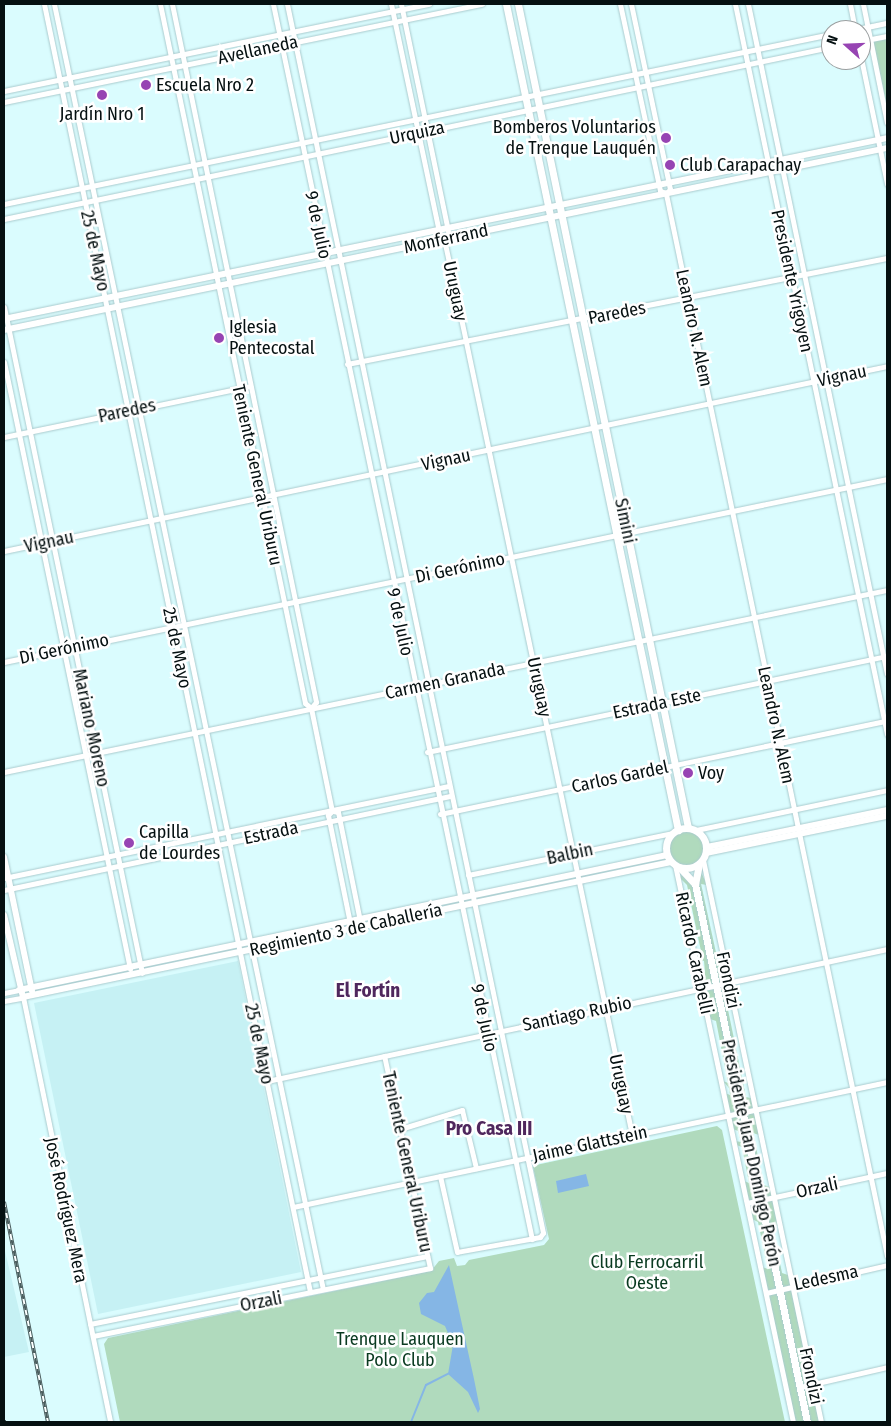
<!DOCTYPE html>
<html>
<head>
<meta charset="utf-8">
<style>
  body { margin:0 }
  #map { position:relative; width:891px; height:1426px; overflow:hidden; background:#dafcfe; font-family:"Fira Sans Condensed",sans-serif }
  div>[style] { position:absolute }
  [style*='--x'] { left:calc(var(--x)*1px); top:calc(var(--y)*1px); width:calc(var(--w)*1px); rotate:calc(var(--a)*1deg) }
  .built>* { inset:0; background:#c6f1f4 }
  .green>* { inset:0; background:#b0dabd }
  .round { border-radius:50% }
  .water>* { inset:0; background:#85b6e5 }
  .stream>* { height:2px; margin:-1px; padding:0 1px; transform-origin:1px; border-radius:1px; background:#85b6e5 }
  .roads { filter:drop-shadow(0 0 1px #aacbce) drop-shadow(0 0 1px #aacbce) }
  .minor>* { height:5px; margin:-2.5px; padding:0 2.5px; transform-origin:2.5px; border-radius:2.5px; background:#fff }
  .tertiary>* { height:6px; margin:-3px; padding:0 3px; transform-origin:3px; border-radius:3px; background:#fff }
  .secondary>* { height:7px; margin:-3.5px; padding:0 3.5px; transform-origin:3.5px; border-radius:3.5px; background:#fff }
  .secondary>.ring { margin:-3.5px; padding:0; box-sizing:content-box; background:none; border:7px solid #fff; border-radius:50% }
  .rail>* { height:4px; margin-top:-2px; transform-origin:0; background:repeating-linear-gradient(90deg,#fff 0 5.5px,#4a5c5d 0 11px); box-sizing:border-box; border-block:1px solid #4a5c5d }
  .dots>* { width:14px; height:14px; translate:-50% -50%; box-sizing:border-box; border:2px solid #fff; border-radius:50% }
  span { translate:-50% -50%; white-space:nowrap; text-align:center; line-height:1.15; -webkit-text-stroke:5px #fff; paint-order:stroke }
  .street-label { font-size:18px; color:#051011 }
  .poi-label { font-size:18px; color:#051011 }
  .left { translate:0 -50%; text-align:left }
  .right { translate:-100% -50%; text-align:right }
  .park-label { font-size:18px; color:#093a20 }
  .neighbourhood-label { font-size:19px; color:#4f275d; font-weight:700 }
  .frame { position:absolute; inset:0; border:5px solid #051011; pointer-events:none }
  .north { position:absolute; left:821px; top:20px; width:50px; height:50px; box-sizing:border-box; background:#fff; border:1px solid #9b9fa0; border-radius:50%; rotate:290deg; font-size:14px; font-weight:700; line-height:20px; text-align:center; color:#051011 }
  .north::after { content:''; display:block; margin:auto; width:18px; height:22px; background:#9744b3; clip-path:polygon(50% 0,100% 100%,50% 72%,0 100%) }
</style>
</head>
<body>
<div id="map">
  <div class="built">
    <i style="clip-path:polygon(238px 961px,301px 1272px,98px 1314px,34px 1003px)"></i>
    <i style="clip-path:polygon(4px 1247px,29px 1352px,4px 1357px)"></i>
  </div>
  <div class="green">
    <i style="clip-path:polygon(887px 37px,887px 107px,873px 41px)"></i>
    <i class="round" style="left:668px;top:830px;width:36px;height:36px"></i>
    <i style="clip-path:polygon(701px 872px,707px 885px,701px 884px,720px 971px,725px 973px,732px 1007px,727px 1005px,746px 1097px,751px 1098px,759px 1135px,753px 1133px,764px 1185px,770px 1187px,778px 1226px,772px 1224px,782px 1273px,788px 1275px,819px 1422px,810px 1422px,697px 884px)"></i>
    <i style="clip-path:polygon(683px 875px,692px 885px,804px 1422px,795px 1422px,762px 1267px,768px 1269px,758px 1222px,752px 1219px,744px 1181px,749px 1183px,742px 1147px,736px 1145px,735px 1141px,741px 1142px,738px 1131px,733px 1129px,725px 1093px,730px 1095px,729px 1088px,723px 1081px,728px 1083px,716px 1021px,710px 1019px,708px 1012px,714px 1013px,712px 1004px,706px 1002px,699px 971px,705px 972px,704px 961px,697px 959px,696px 955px,702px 956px,691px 904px,685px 902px,684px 898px,690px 899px,687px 885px,679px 877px)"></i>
    <i style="clip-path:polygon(717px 1126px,722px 1130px,785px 1422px,120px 1422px,104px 1344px,108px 1338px,431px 1271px,439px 1261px,454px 1258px,457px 1266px,465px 1265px,469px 1260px,544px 1245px,549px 1239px,533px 1167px,536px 1165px)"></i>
  </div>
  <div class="water">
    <i style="clip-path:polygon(586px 1174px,589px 1186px,558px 1193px,556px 1181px)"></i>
    <i style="clip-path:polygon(449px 1265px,474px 1379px,480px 1409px,478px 1413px,468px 1392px,448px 1374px,453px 1345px,445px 1326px,421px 1314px,419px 1303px,427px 1293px,434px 1292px)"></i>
  </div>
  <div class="stream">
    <i style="--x:411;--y:1422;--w:40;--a:-68"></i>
    <i style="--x:426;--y:1385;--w:25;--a:-27"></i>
  </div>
  <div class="roads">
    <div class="minor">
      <i style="--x:44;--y:4;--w:1315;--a:78.33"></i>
      <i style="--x:54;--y:4;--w:1313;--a:78.18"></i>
      <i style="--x:160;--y:4;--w:714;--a:78.28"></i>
      <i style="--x:305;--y:703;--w:8;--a:40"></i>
      <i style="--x:311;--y:708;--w:105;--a:78.5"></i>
      <i style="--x:172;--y:4;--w:713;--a:78.34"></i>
      <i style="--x:316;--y:702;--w:8;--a:130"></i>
      <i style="--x:273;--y:4;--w:1262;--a:78.16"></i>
      <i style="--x:287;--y:4;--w:1255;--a:78.23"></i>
      <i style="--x:543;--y:1233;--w:5;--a:127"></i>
      <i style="--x:540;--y:1237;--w:84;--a:169.8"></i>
      <i style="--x:457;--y:1252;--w:78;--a:-102.6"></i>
      <i style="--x:391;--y:4;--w:237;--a:78.1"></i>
      <i style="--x:440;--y:236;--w:5;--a:37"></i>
      <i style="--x:444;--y:239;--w:105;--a:77.9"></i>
      <i style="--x:466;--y:342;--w:810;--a:78.18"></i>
      <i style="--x:401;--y:4;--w:236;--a:78.3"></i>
      <i style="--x:449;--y:235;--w:6;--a:135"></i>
      <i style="--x:620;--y:4;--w:191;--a:77.9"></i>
      <i style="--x:660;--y:191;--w:6;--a:18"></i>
      <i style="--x:631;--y:4;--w:189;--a:78.1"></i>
      <i style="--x:670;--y:189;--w:6;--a:129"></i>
      <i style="--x:666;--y:194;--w:1085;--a:78.24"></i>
      <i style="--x:735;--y:4;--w:746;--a:78.24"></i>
      <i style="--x:748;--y:4;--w:684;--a:78.28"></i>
      <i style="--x:850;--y:4;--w:26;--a:79"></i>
      <i style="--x:863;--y:4;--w:121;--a:78.6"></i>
      <i style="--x:853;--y:30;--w:35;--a:-12"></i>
      <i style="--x:861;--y:41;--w:26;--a:-11"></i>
      <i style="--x:861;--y:58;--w:129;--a:78.3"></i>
      <i style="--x:4;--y:91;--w:434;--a:-11.6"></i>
      <i style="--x:4;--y:102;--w:488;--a:-11.6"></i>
      <i style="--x:4;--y:204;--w:844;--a:-11.62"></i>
      <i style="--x:4;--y:219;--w:845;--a:-11.75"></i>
      <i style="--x:4;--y:307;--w:680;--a:78.29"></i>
      <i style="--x:4;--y:362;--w:620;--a:78.27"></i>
      <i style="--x:347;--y:364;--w:550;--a:-11.11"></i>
      <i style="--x:4;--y:437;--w:251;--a:-11.7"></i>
      <i style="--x:4;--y:551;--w:902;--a:-11.83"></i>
      <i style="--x:4;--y:662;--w:902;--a:-11.71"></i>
      <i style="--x:427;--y:752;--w:470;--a:-11.8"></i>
      <i style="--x:4;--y:772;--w:902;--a:-11.65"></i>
      <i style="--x:332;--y:811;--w:6;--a:135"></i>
      <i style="--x:328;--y:815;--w:110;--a:78.5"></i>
      <i style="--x:333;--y:811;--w:5;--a:11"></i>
      <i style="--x:338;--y:812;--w:111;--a:78.6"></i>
      <i style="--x:440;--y:814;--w:457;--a:-11.8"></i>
      <i style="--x:696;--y:830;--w:195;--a:-11.8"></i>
      <i style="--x:703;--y:860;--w:574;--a:78.14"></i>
      <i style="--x:675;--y:865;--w:569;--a:78.04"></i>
      <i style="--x:468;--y:875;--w:208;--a:-11.6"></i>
      <i style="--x:4;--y:878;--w:454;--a:-11.7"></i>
      <i style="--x:4;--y:890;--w:457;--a:-11.9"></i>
      <i style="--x:4;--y:993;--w:15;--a:-11"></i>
      <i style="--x:23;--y:997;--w:434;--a:78.4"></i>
      <i style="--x:4;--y:1001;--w:17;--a:-10"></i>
      <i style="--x:267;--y:1081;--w:634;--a:-12.02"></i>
      <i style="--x:400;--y:1129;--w:65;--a:-17"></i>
      <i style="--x:462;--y:1110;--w:60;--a:76.4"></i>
      <i style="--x:747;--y:1203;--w:143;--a:-12.1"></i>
      <i style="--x:293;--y:1207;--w:607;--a:-11.88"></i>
      <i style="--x:766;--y:1293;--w:124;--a:-13"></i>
      <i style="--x:90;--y:1324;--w:344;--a:-11.4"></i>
      <i style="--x:93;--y:1336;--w:344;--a:-11.4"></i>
      <i style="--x:430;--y:1268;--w:217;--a:-102.2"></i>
      <i style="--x:800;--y:1387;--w:89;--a:-12.9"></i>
    </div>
    <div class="tertiary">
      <i style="--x:4;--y:319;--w:901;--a:-11.58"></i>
      <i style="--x:4;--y:330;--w:902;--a:-11.65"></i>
      <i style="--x:707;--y:847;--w:184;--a:-11.6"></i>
      <i style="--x:706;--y:853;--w:185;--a:-11.6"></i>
      <i style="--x:4;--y:857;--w:137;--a:78.2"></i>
      <i style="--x:4;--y:915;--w:84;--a:77"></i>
      <i style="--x:23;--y:997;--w:662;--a:-11.77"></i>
      <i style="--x:19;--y:990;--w:662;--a:-11.77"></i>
    </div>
    <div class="secondary">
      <i style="--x:506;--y:4;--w:844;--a:78.24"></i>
      <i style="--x:518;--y:4;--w:841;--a:78.34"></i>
      <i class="ring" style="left:666px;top:828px;width:33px;height:33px"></i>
      <i style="--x:699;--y:864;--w:20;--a:101"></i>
      <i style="--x:695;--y:884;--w:550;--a:78.24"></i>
      <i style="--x:680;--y:868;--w:22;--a:47"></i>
    </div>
  </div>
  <div class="rail">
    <i style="--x:4;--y:1202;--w:224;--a:78.7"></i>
    <i style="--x:4;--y:1420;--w:2;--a:90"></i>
  </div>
  <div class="dots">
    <i style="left:146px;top:85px;background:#9744b3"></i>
    <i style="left:102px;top:95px;background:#9744b3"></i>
    <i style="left:666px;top:138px;background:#9744b3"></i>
    <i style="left:670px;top:165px;background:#9744b3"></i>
    <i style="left:219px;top:338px;background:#9744b3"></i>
    <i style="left:688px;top:773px;background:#9744b3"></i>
    <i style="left:129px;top:843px;background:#9744b3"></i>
  </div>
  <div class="street-label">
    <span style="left:258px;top:50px;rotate:-12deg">Avellaneda</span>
    <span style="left:417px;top:133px;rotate:-12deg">Urquiza</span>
    <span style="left:318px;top:225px;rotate:78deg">9 de Julio</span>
    <span style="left:446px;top:239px;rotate:-12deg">Monferrand</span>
    <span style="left:95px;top:251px;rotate:78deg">25 de Mayo</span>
    <span style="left:792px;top:281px;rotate:78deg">Presidente Yrigoyen</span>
    <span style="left:455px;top:291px;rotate:78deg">Uruguay</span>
    <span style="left:617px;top:313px;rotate:-11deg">Paredes</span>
    <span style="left:694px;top:328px;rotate:78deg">Leandro N. Alem</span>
    <span style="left:842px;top:376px;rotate:-12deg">Vignau</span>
    <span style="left:127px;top:411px;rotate:-12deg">Paredes</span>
    <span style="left:446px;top:460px;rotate:-12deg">Vignau</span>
    <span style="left:257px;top:475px;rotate:78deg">Teniente General Uriburu</span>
    <span style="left:625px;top:521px;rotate:78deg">Simini</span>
    <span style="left:49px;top:542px;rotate:-12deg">Vignau</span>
    <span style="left:460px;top:568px;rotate:-12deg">Di Gerónimo</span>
    <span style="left:400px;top:622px;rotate:78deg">9 de Julio</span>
    <span style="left:177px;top:648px;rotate:78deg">25 de Mayo</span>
    <span style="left:64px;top:649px;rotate:-12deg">Di Gerónimo</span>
    <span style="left:445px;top:681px;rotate:-12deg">Carmen Granada</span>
    <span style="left:539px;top:687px;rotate:78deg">Uruguay</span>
    <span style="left:657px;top:704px;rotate:-12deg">Estrada Este</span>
    <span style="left:776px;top:725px;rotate:78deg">Leandro N. Alem</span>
    <span style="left:91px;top:728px;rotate:78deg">Mariano Moreno</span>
    <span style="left:620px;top:777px;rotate:-12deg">Carlos Gardel</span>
    <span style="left:271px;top:833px;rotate:-12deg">Estrada</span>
    <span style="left:570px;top:854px;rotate:-12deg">Balbin</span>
    <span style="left:346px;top:930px;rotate:-12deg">Regimiento 3 de Caballería</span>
    <span style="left:694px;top:953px;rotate:78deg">Ricardo Carabelli</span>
    <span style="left:728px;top:980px;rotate:78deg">Frondizi</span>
    <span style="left:577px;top:1014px;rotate:-12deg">Santiago Rubio</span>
    <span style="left:484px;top:1018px;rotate:78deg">9 de Julio</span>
    <span style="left:259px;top:1044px;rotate:78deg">25 de Mayo</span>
    <span style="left:621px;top:1084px;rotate:78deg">Uruguay</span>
    <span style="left:590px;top:1144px;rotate:-12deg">Jaime Glattstein</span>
    <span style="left:751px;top:1153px;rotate:78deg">Presidente Juan Domingo Perón</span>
    <span style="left:407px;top:1162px;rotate:78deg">Teniente General Uriburu</span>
    <span style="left:817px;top:1188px;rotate:-12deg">Orzali</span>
    <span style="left:66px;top:1210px;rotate:78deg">José Rodríguez Mera</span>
    <span style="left:826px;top:1278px;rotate:-12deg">Ledesma</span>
    <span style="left:261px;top:1302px;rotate:-11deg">Orzali</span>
    <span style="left:811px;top:1376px;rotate:78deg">Frondizi</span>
  </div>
  <div class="poi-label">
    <span class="left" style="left:156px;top:85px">Escuela Nro 2</span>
    <span style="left:102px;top:114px">Jardín Nro 1</span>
    <span class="right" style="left:656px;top:138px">Bomberos Voluntarios<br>de Trenque Lauquén</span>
    <span class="left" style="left:680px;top:165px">Club Carapachay</span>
    <span class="left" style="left:229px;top:338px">Iglesia<br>Pentecostal</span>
    <span class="left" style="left:698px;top:773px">Voy</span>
    <span class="left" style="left:139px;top:843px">Capilla<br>de Lourdes</span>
  </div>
  <div class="park-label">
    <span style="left:647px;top:1273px">Club Ferrocarril<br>Oeste</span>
    <span style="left:400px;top:1350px">Trenque Lauquen<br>Polo Club</span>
  </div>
  <div class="neighbourhood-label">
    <span style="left:368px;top:991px">El Fortín</span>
    <span style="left:489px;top:1129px">Pro Casa III</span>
  </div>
  <div class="frame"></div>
  <div class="north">N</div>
</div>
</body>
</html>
